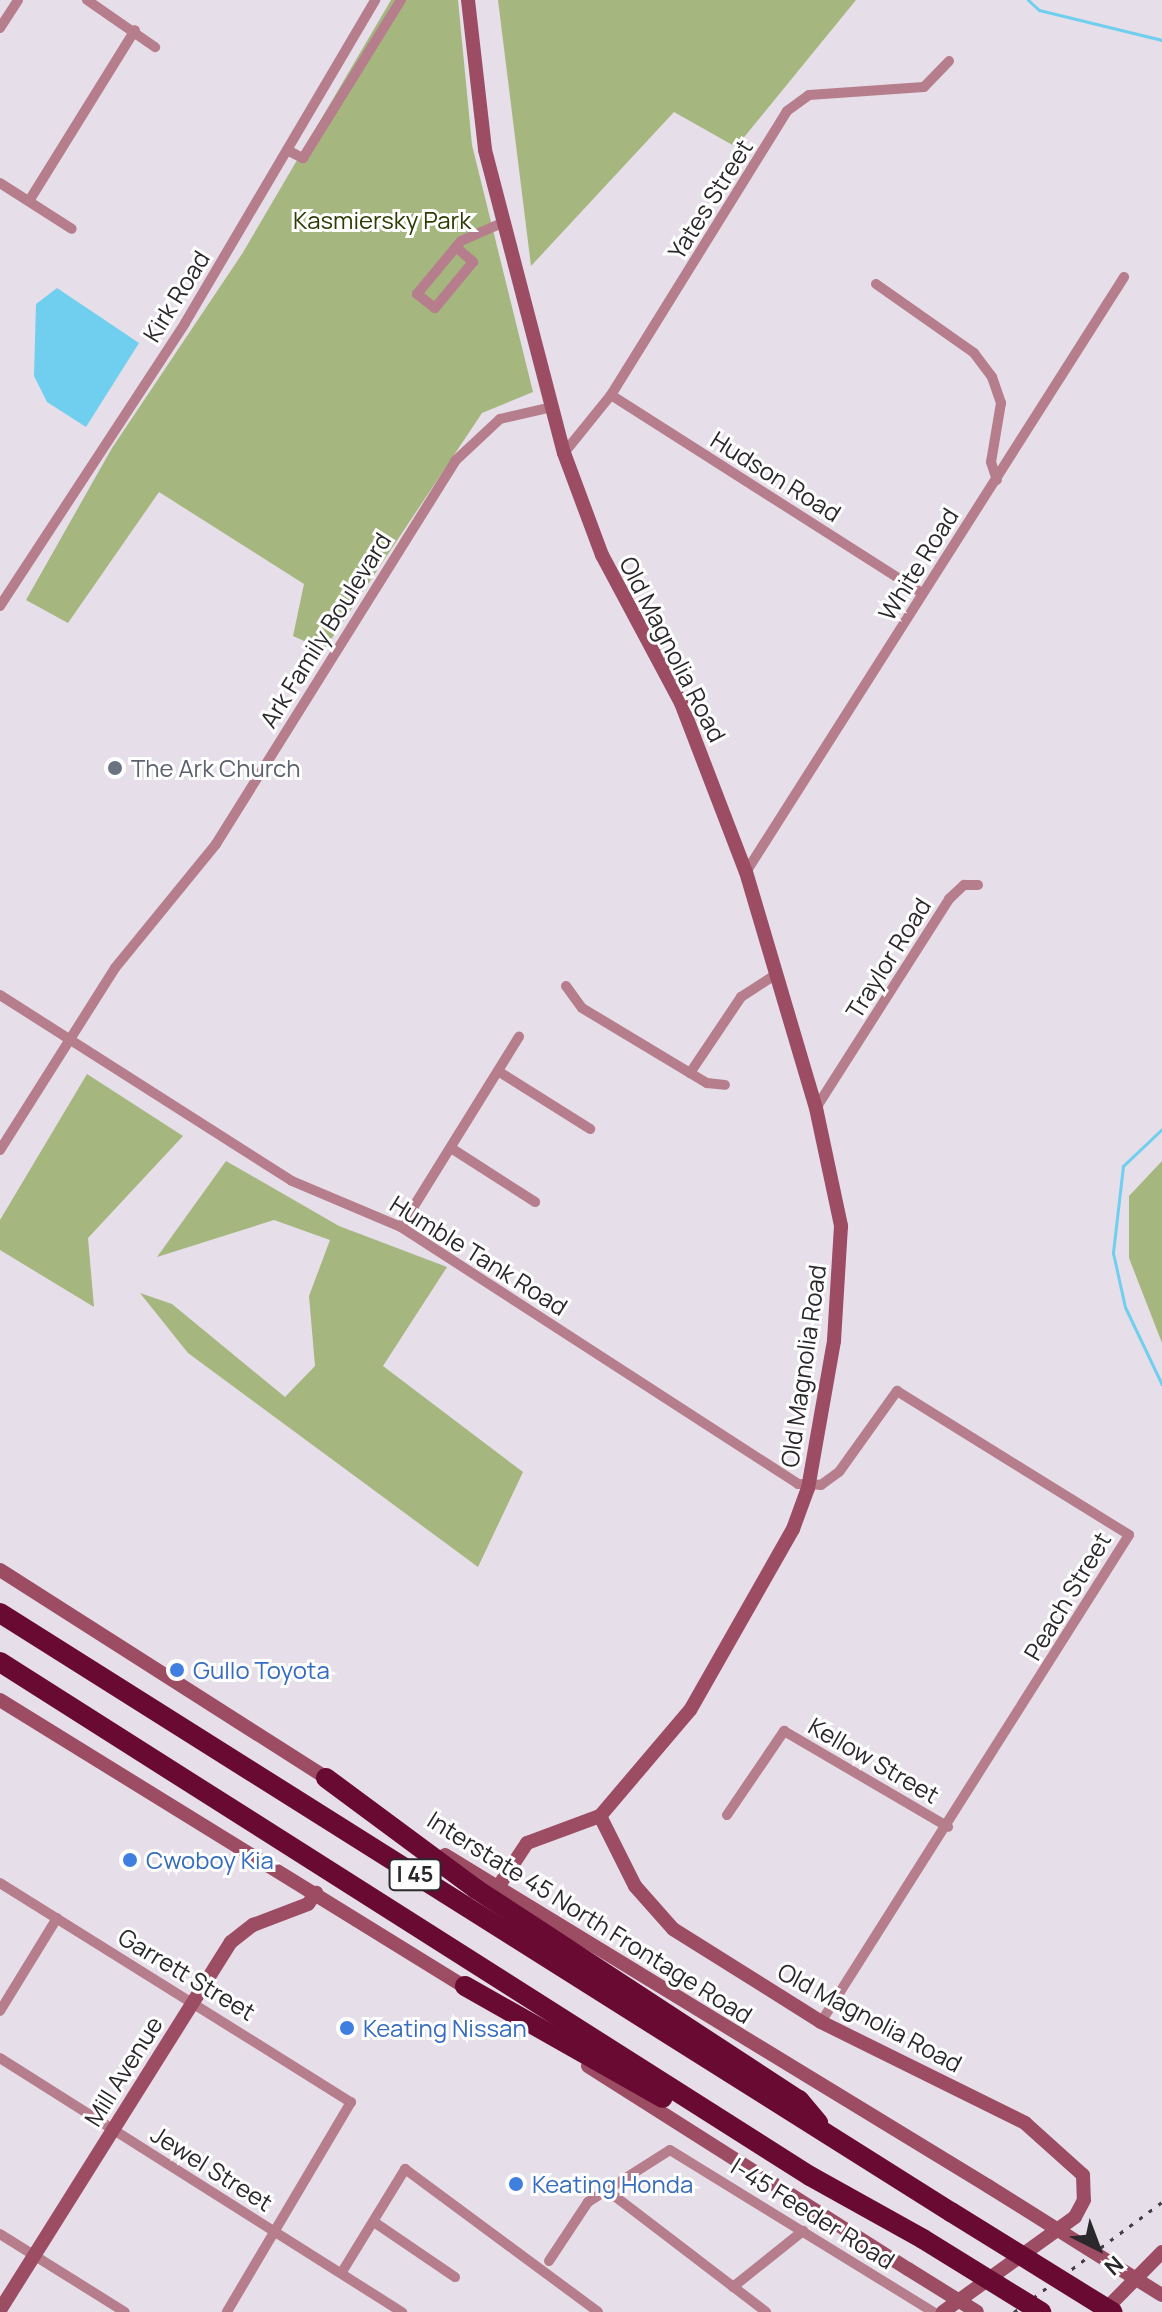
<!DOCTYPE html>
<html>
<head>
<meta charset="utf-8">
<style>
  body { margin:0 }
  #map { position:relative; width:1162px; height:2312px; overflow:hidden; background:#e6dee8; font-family:Manrope,sans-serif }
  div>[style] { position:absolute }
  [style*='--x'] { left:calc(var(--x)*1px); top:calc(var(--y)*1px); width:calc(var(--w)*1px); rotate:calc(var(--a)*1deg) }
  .green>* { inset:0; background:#a5b77f }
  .water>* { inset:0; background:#70cfee }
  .stream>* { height:3px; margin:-1.5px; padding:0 1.5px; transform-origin:1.5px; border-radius:1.5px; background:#70cfee }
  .street>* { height:10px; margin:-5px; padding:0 5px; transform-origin:5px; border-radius:5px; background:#b67e8c }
  .secondary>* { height:14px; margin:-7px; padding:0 7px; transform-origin:7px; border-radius:7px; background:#9c4c63 }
  .highway>* { height:20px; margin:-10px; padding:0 10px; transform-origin:10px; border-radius:10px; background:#690a32 }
  .rail>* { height:3px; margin-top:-1.5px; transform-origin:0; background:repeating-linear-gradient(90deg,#433f44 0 4px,transparent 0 12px) }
  .secondary-bridge>* { height:14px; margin:-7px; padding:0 7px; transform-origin:7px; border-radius:7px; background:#9c4c63 }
  .highway-bridge>* { height:20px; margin:-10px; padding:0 10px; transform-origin:10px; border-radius:10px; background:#690a32 }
  .dots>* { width:22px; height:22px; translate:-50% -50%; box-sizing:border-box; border:4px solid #fff; border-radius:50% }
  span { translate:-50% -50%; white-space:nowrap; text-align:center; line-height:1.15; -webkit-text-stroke:6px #fff; paint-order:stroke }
  .shield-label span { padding:2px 6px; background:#fff; border:2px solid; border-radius:6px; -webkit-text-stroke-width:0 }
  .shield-label { font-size:22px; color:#2b282c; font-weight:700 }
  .street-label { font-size:24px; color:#2b282c }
  .park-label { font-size:24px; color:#2e3c03 }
  .worship-label { font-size:24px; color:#5b616d }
  .left { translate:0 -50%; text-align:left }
  .shop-label { font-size:24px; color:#366cbe }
  .north { position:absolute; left:1058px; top:2208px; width:80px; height:80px; -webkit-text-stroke:6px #fff; paint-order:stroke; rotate:138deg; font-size:22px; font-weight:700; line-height:32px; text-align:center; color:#2b282c }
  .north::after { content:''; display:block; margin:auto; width:28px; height:36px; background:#2b282c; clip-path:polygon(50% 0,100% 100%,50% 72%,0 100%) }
</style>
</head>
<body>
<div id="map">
  <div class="green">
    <i style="clip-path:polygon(391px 0,458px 0,472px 145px,533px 392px,482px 413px,324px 650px,293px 636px,304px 584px,159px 492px,68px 623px,26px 600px,112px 448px,242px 254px)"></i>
    <i style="clip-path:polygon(498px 0,856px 0,736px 147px,674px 112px,531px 266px)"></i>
    <i style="clip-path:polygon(87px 1074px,183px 1136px,88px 1238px,94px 1307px,0 1250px,0 1220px)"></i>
    <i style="clip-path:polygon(226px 1161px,339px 1226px,447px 1267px,383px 1366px,523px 1472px,478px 1567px,188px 1353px,140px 1293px,172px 1304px,285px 1397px,315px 1366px,309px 1296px,330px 1240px,274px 1220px,157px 1257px)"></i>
    <i style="clip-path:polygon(1162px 1161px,1162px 1343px,1129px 1258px,1129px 1196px)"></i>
  </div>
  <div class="water">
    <i style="clip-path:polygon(57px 288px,139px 343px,86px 427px,47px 402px,34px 376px,36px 304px)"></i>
  </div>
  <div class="stream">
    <i style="--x:1028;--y:0;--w:15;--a:42"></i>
    <i style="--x:1039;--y:10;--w:127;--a:13.7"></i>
    <i style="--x:1162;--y:1129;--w:54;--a:136.5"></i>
    <i style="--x:1123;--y:1166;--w:88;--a:96.6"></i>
    <i style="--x:1113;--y:1253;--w:55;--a:77.5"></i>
    <i style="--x:1125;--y:1307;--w:86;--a:64.6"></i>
  </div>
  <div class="street">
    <i style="--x:87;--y:0;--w:83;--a:34.7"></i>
    <i style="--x:0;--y:28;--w:33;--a:-57"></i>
    <i style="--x:287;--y:150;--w:18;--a:27"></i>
    <i style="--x:303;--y:158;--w:186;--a:-58.2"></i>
    <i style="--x:0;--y:183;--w:85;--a:32.6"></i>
    <i style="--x:29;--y:201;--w:201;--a:-58.2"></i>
    <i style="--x:456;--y:247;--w:23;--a:41"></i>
    <i style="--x:473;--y:262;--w:60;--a:129.6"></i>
    <i style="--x:435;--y:308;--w:23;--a:-142"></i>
    <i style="--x:417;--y:294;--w:61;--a:-50.3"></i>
    <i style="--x:456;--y:247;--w:8;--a:-50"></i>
    <i style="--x:461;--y:241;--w:45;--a:-23.7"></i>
    <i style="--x:876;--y:284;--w:120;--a:35.1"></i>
    <i style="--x:974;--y:353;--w:30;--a:53"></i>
    <i style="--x:992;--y:377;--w:28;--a:71"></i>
    <i style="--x:1001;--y:403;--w:60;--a:99.6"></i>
    <i style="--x:991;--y:462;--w:19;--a:72"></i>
    <i style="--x:611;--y:395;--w:365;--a:32.5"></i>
    <i style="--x:564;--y:453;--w:75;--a:-51"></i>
    <i style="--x:611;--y:395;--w:334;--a:-58.2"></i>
    <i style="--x:787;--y:111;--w:27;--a:-36"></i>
    <i style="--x:809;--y:95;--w:115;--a:-4"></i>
    <i style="--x:924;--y:87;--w:36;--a:-46"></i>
    <i style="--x:0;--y:606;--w:338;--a:-56.8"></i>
    <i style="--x:185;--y:323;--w:375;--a:-59.5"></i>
    <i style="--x:746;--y:872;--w:705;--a:-57.57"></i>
    <i style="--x:566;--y:986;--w:27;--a:54"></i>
    <i style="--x:582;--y:1008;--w:146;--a:31"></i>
    <i style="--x:707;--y:1083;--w:18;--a:6"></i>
    <i style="--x:0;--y:995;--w:346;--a:32.5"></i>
    <i style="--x:292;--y:1181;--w:118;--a:22.9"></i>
    <i style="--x:401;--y:1227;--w:473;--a:32.9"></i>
    <i style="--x:798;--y:1484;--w:23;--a:2"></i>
    <i style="--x:821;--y:1485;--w:22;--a:-36"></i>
    <i style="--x:839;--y:1472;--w:100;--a:-54.4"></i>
    <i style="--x:897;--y:1391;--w:273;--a:31.8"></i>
    <i style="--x:1129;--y:1535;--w:576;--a:122.31"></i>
    <i style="--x:498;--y:1071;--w:109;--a:32.2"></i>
    <i style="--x:690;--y:1073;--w:92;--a:-56.1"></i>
    <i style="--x:741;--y:997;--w:40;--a:-32.9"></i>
    <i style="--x:816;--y:1108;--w:248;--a:-57.5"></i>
    <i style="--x:949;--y:899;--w:21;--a:-43"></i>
    <i style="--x:964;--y:885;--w:14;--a:0"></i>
    <i style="--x:451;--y:1148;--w:100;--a:32.7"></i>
    <i style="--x:0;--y:1150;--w:215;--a:-57.7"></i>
    <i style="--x:115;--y:968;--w:160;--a:-50.8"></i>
    <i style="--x:216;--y:844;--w:451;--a:-58"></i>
    <i style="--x:455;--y:461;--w:62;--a:-43"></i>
    <i style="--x:500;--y:419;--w:53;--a:-13"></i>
    <i style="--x:401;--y:1227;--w:224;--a:-58.2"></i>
    <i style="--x:727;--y:1815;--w:102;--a:-55.8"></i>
    <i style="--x:784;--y:1731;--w:190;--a:30.3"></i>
    <i style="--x:0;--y:1883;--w:414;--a:32"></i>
    <i style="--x:351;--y:2102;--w:244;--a:120.6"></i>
    <i style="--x:0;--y:2011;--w:109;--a:-58.5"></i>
    <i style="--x:0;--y:2058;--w:476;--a:32.3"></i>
    <i style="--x:608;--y:2191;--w:199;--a:37.4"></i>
    <i style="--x:374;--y:2222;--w:98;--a:34.2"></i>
    <i style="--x:0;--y:2234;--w:147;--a:32"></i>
    <i style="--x:549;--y:2261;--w:71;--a:-56.5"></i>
    <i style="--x:588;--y:2202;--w:97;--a:-32.4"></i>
    <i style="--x:670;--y:2150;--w:309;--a:31.6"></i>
    <i style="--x:342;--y:2272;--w:121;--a:-58.5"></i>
    <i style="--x:405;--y:2169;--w:240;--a:36.5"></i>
    <i style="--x:733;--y:2287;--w:90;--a:-38.7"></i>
  </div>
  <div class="secondary">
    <i style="--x:468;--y:0;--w:151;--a:83.5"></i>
    <i style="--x:485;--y:150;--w:313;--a:75.4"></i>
    <i style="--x:564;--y:453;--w:109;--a:69.6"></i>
    <i style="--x:602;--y:555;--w:168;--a:61.9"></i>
    <i style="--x:681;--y:703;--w:181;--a:69"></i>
    <i style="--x:746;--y:872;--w:246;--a:73.5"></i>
    <i style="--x:816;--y:1108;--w:121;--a:78"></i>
    <i style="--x:841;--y:1226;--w:115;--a:93.5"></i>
    <i style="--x:834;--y:1341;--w:149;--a:100"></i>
    <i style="--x:808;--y:1488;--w:44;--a:110.1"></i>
    <i style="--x:793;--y:1529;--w:208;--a:119.6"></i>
    <i style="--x:690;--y:1710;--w:139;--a:130.3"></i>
    <i style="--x:600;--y:1816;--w:78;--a:63.4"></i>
    <i style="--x:635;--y:1886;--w:57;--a:48.5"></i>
    <i style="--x:673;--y:1929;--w:175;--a:32.1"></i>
    <i style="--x:821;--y:2022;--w:228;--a:26.3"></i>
    <i style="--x:1025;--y:2123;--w:78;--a:41.9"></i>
    <i style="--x:1083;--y:2175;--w:25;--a:88"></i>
    <i style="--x:1084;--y:2200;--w:19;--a:118"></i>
    <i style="--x:1075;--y:2217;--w:163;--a:144.3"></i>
    <i style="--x:0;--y:1570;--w:396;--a:32.5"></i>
    <i style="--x:0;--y:1700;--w:556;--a:31.69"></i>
    <i style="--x:445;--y:1855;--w:636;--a:31.37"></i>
    <i style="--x:498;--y:1887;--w:53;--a:-56.6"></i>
    <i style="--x:527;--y:1843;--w:78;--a:-20.3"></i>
    <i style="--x:588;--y:2066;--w:379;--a:32.4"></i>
    <i style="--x:0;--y:2310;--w:434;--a:-57.9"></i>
    <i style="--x:231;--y:1942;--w:28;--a:-38"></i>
    <i style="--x:253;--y:1925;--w:59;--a:-20.9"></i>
    <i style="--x:308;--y:1904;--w:14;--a:-54"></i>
    <i style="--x:1103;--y:2312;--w:84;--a:-45.5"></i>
  </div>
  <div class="highway">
    <i style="--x:0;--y:1613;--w:1124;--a:32.21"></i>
    <i style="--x:0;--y:1662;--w:959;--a:32.4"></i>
    <i style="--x:810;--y:2176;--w:129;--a:29.1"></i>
    <i style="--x:326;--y:1778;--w:187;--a:36.5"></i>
    <i style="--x:476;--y:1889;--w:386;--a:33.2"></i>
    <i style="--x:799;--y:2100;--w:30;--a:50"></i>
    <i style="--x:465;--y:1986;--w:227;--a:29.5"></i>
  </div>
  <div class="rail">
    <i style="--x:1014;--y:2312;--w:184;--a:-36.6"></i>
  </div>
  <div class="secondary-bridge">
    <i style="--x:988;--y:2186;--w:205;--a:32.1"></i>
    <i style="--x:908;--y:2269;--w:81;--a:31.9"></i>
  </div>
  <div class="highway-bridge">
    <i style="--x:951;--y:2212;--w:190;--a:31.8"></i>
    <i style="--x:923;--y:2239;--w:139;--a:31.7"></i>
  </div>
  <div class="dots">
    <i style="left:115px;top:768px;background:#6b7280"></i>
    <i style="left:177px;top:1670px;background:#3f7fe0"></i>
    <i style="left:130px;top:1860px;background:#3f7fe0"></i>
    <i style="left:347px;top:2028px;background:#3f7fe0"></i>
    <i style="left:516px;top:2184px;background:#3f7fe0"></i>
  </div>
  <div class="shield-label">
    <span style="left:415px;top:1875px">I 45</span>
  </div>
  <div class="street-label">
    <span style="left:710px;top:199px;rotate:-58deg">Yates Street</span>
    <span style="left:176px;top:296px;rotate:-58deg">Kirk Road</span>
    <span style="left:776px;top:476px;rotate:32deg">Hudson Road</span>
    <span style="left:918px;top:564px;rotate:-58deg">White Road</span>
    <span style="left:325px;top:630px;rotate:-58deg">Ark Family Boulevard</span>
    <span style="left:673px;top:649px;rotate:63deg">Old Magnolia Road</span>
    <span style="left:888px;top:958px;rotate:-58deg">Traylor Road</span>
    <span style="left:479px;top:1255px;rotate:32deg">Humble Tank Road</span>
    <span style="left:803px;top:1366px;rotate:-82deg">Old Magnolia Road</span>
    <span style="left:1067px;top:1596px;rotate:-59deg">Peach Street</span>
    <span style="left:874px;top:1760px;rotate:30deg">Kellow Street</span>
    <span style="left:590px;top:1917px;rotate:32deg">Interstate 45 North Frontage Road</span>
    <span style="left:187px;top:1974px;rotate:31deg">Garrett Street</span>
    <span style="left:870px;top:2017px;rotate:28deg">Old Magnolia Road</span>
    <span style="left:123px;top:2071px;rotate:-58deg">Mill Avenue</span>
    <span style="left:212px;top:2168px;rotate:32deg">Jewel Street</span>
    <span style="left:813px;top:2213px;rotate:32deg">I-45 Feeder Road</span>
  </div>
  <div class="park-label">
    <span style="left:382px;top:220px">Kasmiersky Park</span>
  </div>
  <div class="worship-label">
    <span class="left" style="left:131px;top:768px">The Ark Church</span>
  </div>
  <div class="shop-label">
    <span class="left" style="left:193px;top:1670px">Gullo Toyota</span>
    <span class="left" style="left:146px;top:1860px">Cwoboy Kia</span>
    <span class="left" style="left:363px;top:2028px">Keating Nissan</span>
    <span class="left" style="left:532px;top:2184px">Keating Honda</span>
  </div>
  <div class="north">N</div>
</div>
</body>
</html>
